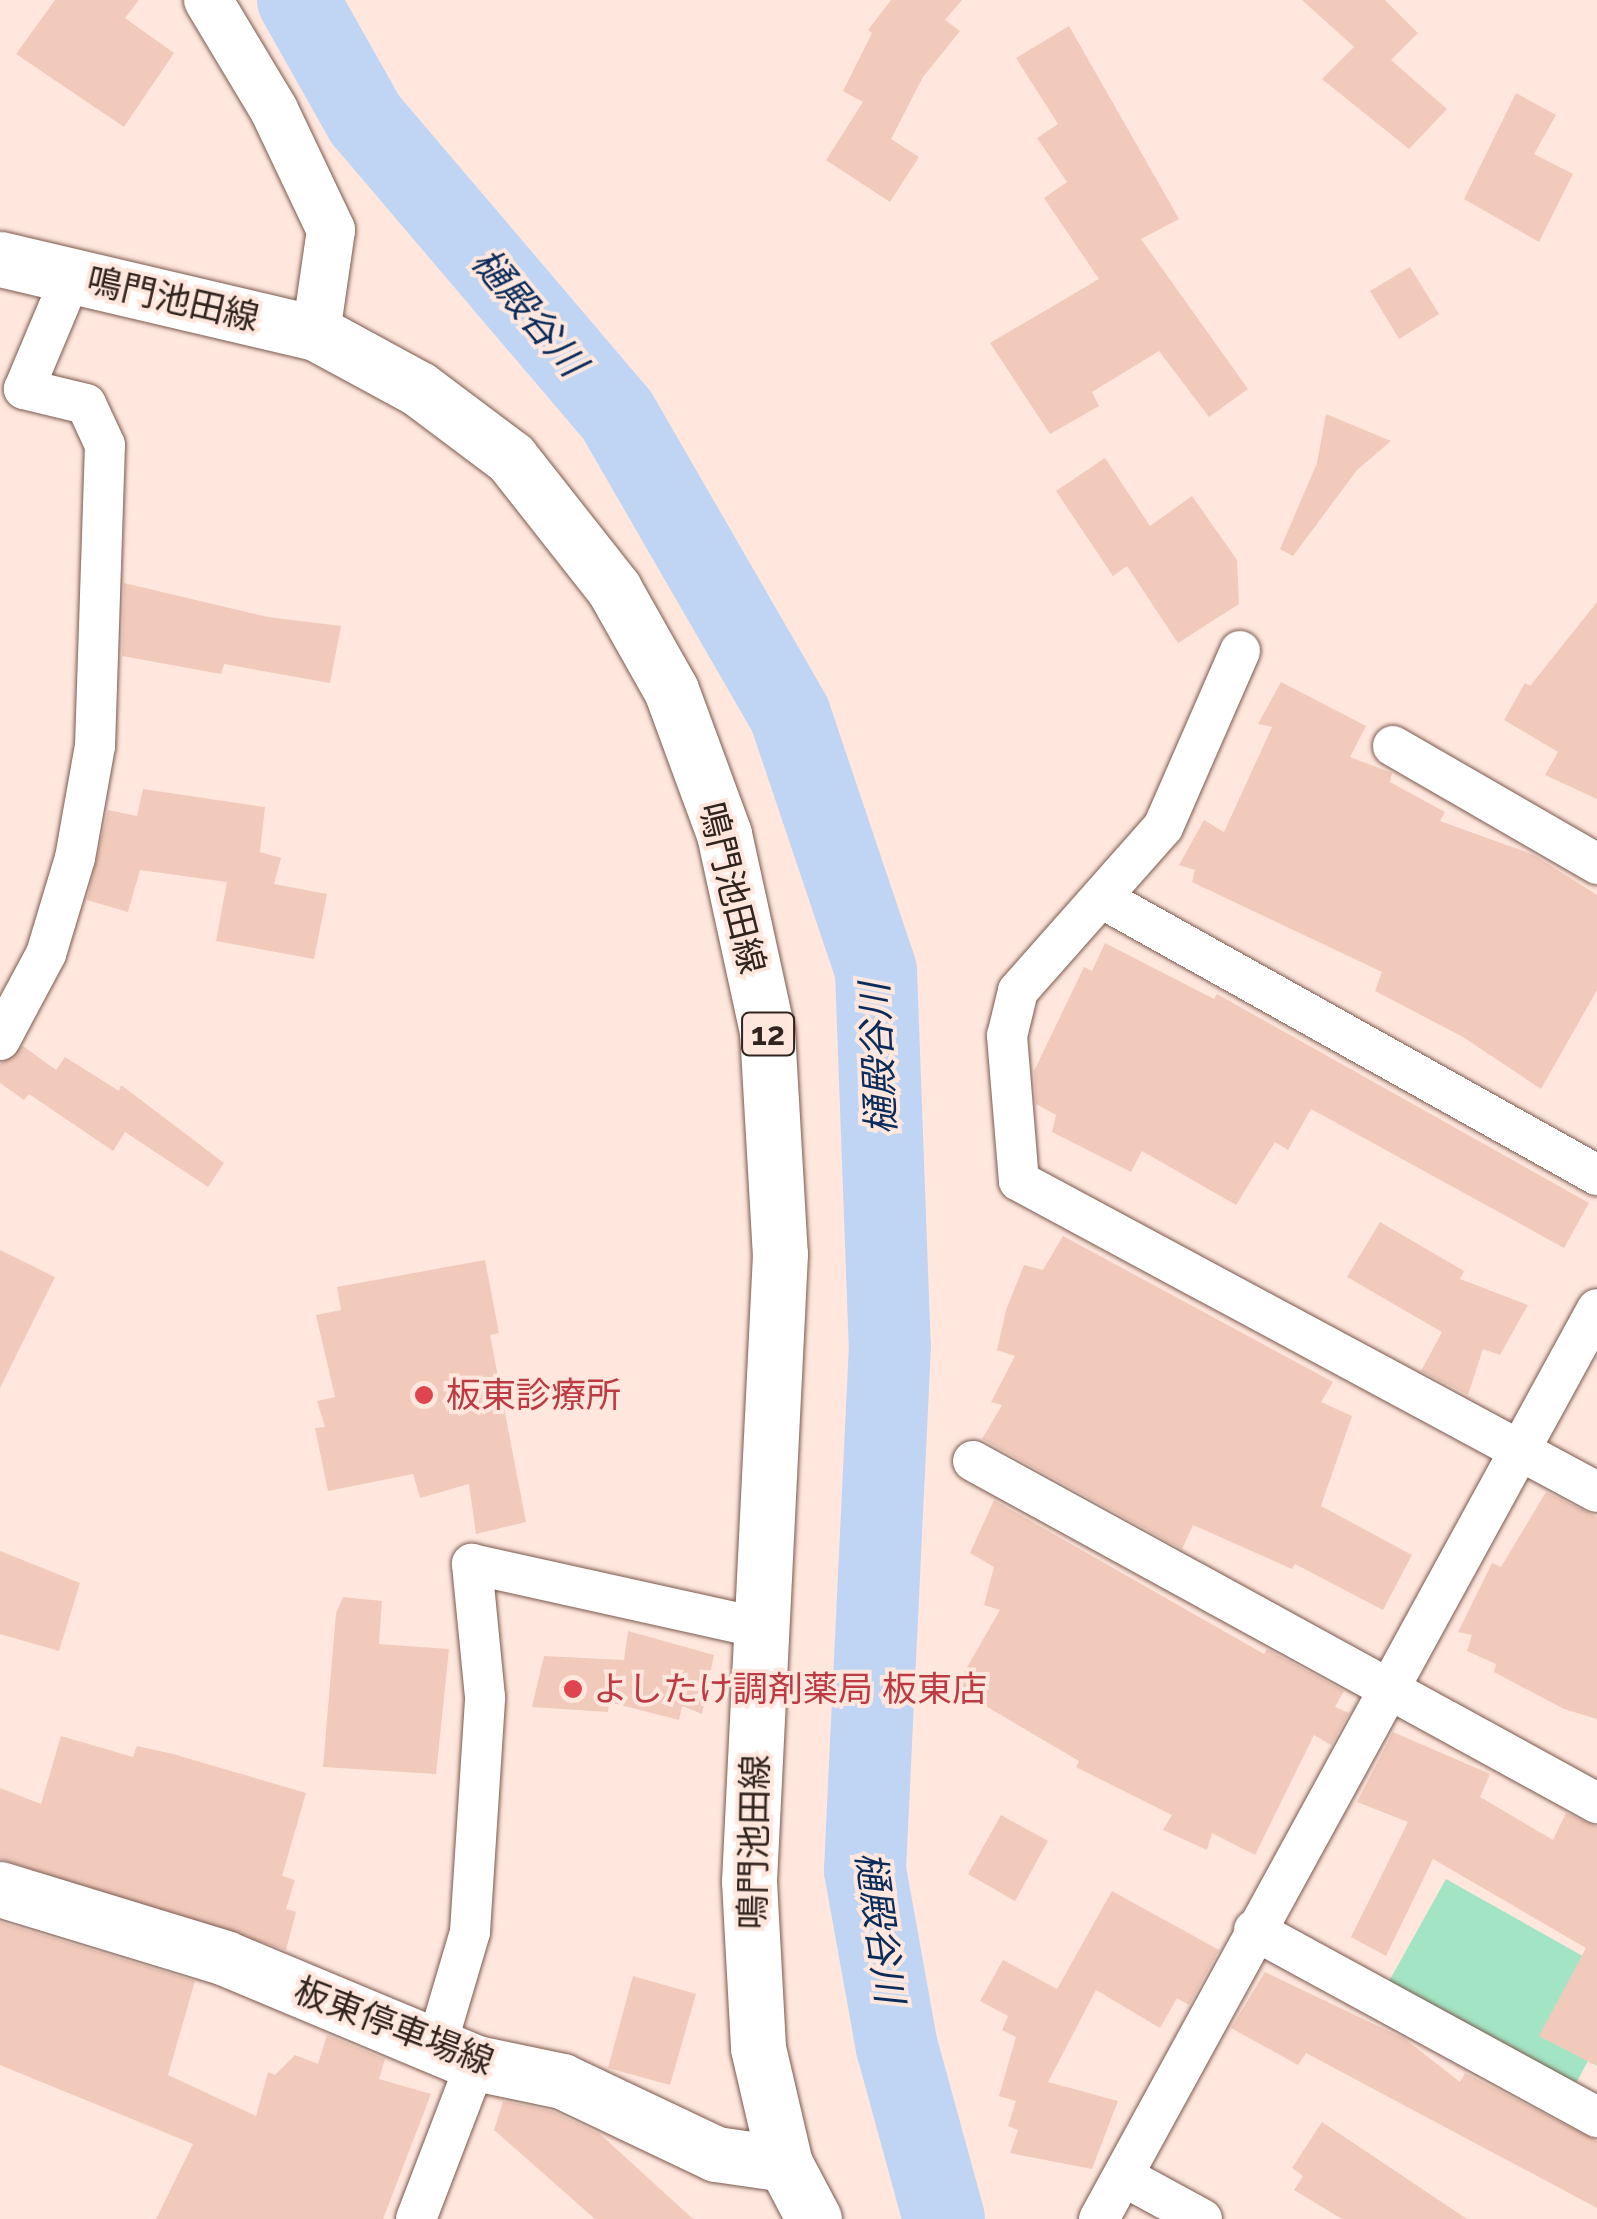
<!DOCTYPE html>
<html>
<head>
<meta charset="utf-8">
<style>
  body { margin:0 }
  #map { position:relative; width:1597px; height:2219px; overflow:hidden; background:#ffe7de; font-family:Raleway,"Noto Sans JP",sans-serif }
  div>[style] { position:absolute }
  [style*='--x'] { left:calc(var(--x)*1px); top:calc(var(--y)*1px); width:calc(var(--w)*1px); rotate:calc(var(--a)*1deg) }
  .green>* { inset:0; background:#a3e4c4 }
  .river>* { height:82px; margin:-41px; padding:0 41px; transform-origin:41px; border-radius:41px; background:#c0d5f3 }
  .building>* { inset:0; background:#f1cabc }
  .roads { filter:drop-shadow(0 0 2px #7b594d) drop-shadow(0 0 2px #7b594d) }
  .minor>* { height:40px; margin:-20px; padding:0 20px; transform-origin:20px; border-radius:20px; background:#fff }
  .tertiary>* { height:48px; margin:-24px; padding:0 24px; transform-origin:24px; border-radius:24px; background:#fff }
  .secondary>* { height:55px; margin:-27.5px; padding:0 27.5px; transform-origin:27.5px; border-radius:27.5px; background:#fff }
  .primary>* { height:55px; margin:-27.5px; padding:0 27.5px; transform-origin:27.5px; border-radius:27.5px; background:#fff }
  .dots>* { width:28px; height:28px; translate:-50% -50%; box-sizing:border-box; border:5px solid #ffe7de; border-radius:50% }
  span { translate:-50% -50%; white-space:nowrap; text-align:center; line-height:1.15; -webkit-text-stroke:8px #ffe7de; paint-order:stroke }
  .shield-label span { padding:2px 8px; background:#ffe7de; border:2px solid; border-radius:8px; -webkit-text-stroke-width:0 }
  .shield-label { font-size:32px; color:#31231e; font-weight:700 }
  .street-label { font-size:35px; color:#31231e }
  .health-label { font-size:35px; color:#be3a42 }
  .left { translate:0 -50%; text-align:left }
  .water-label { font-size:38px; color:#0b2c5a; font-style:italic }
</style>
</head>
<body>
<div id="map">
  <div class="green">
    <i style="clip-path:polygon(1446px 1879px,1597px 1964px,1597px 2044px,1574px 2087px,1388px 1983px)"></i>
  </div>
  <div class="river">
    <i style="--x:298;--y:0;--w:137;--a:60.6"></i>
    <i style="--x:365;--y:119;--w:389;--a:49.6"></i>
    <i style="--x:617;--y:415;--w:346;--a:60"></i>
    <i style="--x:790;--y:715;--w:270;--a:71.4"></i>
    <i style="--x:876;--y:971;--w:374;--a:87.9"></i>
    <i style="--x:890;--y:1345;--w:526;--a:92.73"></i>
    <i style="--x:865;--y:1870;--w:180;--a:79.8"></i>
    <i style="--x:897;--y:2047;--w:178;--a:74.7"></i>
  </div>
  <div class="building">
    <i style="clip-path:polygon(55px 0,139px 0,125px 18px,174px 53px,124px 127px,16px 54px)"></i>
    <i style="clip-path:polygon(891px 0,962px 0,945px 20px,960px 31px,923px 77px,891px 139px,919px 157px,890px 202px,826px 160px,863px 102px,843px 91px,872px 33px,868px 30px)"></i>
    <i style="clip-path:polygon(1302px 0,1385px 0,1418px 33px,1391px 60px,1447px 109px,1409px 149px,1322px 79px,1354px 47px)"></i>
    <i style="clip-path:polygon(1069px 26px,1179px 219px,1141px 239px,1248px 389px,1209px 417px,1159px 351px,1092px 392px,1099px 406px,1050px 434px,990px 343px,1099px 279px,1044px 198px,1067px 182px,1037px 138px,1058px 124px,1016px 58px)"></i>
    <i style="clip-path:polygon(1516px 93px,1556px 115px,1534px 154px,1573px 174px,1539px 242px,1464px 199px)"></i>
    <i style="clip-path:polygon(1410px 267px,1439px 314px,1399px 339px,1370px 291px)"></i>
    <i style="clip-path:polygon(1326px 414px,1391px 441px,1357px 470px,1293px 556px,1280px 549px,1317px 463px)"></i>
    <i style="clip-path:polygon(1105px 458px,1150px 526px,1192px 496px,1237px 560px,1239px 604px,1178px 643px,1127px 566px,1113px 576px,1056px 491px)"></i>
    <i style="clip-path:polygon(124px 583px,268px 617px,341px 626px,330px 683px,224px 664px,221px 674px,122px 656px)"></i>
    <i style="clip-path:polygon(1597px 602px,1597px 799px,1545px 775px,1558px 752px,1504px 720px,1525px 683px,1530px 686px)"></i>
    <i style="clip-path:polygon(1281px 682px,1366px 726px,1350px 757px,1392px 773px,1390px 782px,1445px 812px,1440px 821px,1534px 855px,1597px 895px,1597px 990px,1541px 1089px,1463px 1037px,1375px 991px,1382px 972px,1192px 882px,1195px 870px,1179px 865px,1204px 820px,1224px 832px,1272px 727px,1258px 724px)"></i>
    <i style="clip-path:polygon(143px 789px,265px 807px,260px 852px,281px 858px,274px 884px,327px 894px,314px 959px,216px 941px,227px 882px,140px 870px,128px 912px,87px 900px,108px 810px,137px 816px)"></i>
    <i style="clip-path:polygon(1105px 943px,1214px 999px,1217px 994px,1589px 1203px,1564px 1248px,1311px 1109px,1288px 1150px,1275px 1142px,1236px 1205px,1142px 1151px,1131px 1172px,1052px 1132px,1056px 1115px,1036px 1104px,1034px 1071px,1084px 967px,1092px 971px)"></i>
    <i style="clip-path:polygon(23px 1046px,56px 1070px,65px 1057px,119px 1091px,121px 1085px,224px 1163px,208px 1187px,125px 1132px,113px 1151px,29px 1094px,24px 1100px,0 1083px,0 1064px)"></i>
    <i style="clip-path:polygon(1380px 1222px,1464px 1271px,1460px 1279px,1528px 1305px,1500px 1355px,1483px 1349px,1468px 1395px,1421px 1371px,1442px 1332px,1347px 1277px)"></i>
    <i style="clip-path:polygon(1063px 1236px,1333px 1382px,1321px 1402px,1352px 1416px,1321px 1506px,1412px 1555px,1383px 1610px,1295px 1564px,1292px 1569px,1193px 1525px,1182px 1549px,982px 1439px,1002px 1405px,991px 1402px,1015px 1356px,997px 1350px,1006px 1310px,1024px 1265px,1043px 1270px)"></i>
    <i style="clip-path:polygon(0 1250px,55px 1277px,0 1388px)"></i>
    <i style="clip-path:polygon(485px 1260px,499px 1333px,490px 1335px,526px 1522px,476px 1534px,469px 1484px,420px 1498px,413px 1474px,328px 1491px,315px 1428px,325px 1427px,317px 1401px,335px 1397px,316px 1315px,341px 1310px,337px 1287px)"></i>
    <i style="clip-path:polygon(1546px 1492px,1597px 1517px,1597px 1719px,1564px 1709px,1494px 1672px,1496px 1664px,1467px 1651px,1472px 1635px,1458px 1632px,1492px 1563px,1501px 1567px)"></i>
    <i style="clip-path:polygon(994px 1500px,1264px 1654px,1267px 1649px,1344px 1691px,1335px 1707px,1349px 1713px,1331px 1745px,1314px 1735px,1255px 1855px,1212px 1833px,1207px 1850px,1163px 1830px,1172px 1815px,1076px 1767px,1079px 1761px,955px 1688px,1000px 1610px,984px 1605px,994px 1567px,970px 1553px)"></i>
    <i style="clip-path:polygon(0 1551px,80px 1583px,59px 1651px,0 1634px)"></i>
    <i style="clip-path:polygon(343px 1597px,382px 1601px,379px 1644px,449px 1649px,436px 1774px,323px 1767px,336px 1613px)"></i>
    <i style="clip-path:polygon(628px 1631px,714px 1655px,702px 1714px,682px 1706px,679px 1720px,609px 1702px,608px 1712px,532px 1707px,544px 1656px,624px 1660px)"></i>
    <i style="clip-path:polygon(1393px 1732px,1490px 1774px,1480px 1797px,1553px 1840px,1566px 1813px,1597px 1827px,1597px 2066px,1539px 2036px,1586px 1948px,1433px 1859px,1386px 1956px,1351px 1937px,1408px 1822px,1357px 1802px)"></i>
    <i style="clip-path:polygon(61px 1736px,133px 1757px,137px 1746px,173px 1754px,306px 1793px,282px 1876px,295px 1880px,286px 1909px,296px 1912px,286px 1950px,0 1859px,0 1788px,41px 1804px)"></i>
    <i style="clip-path:polygon(1001px 1815px,1048px 1841px,1015px 1901px,968px 1874px)"></i>
    <i style="clip-path:polygon(1112px 1891px,1219px 1950px,1189px 2005px,1177px 1998px,1160px 2028px,1096px 1990px,1048px 2082px,1118px 2101px,1092px 2169px,1010px 2153px,1018px 2130px,1008px 2126px,1016px 2101px,999px 2096px,1016px 2037px,1002px 2030px,1008px 2016px,980px 2001px,1003px 1960px,1057px 1989px)"></i>
    <i style="clip-path:polygon(0 1922px,195px 1981px,168px 2075px,256px 2116px,268px 2072px,275px 2075px,295px 2055px,318px 2064px,327px 2035px,385px 2059px,379px 2079px,431px 2094px,383px 2219px,156px 2219px,193px 2144px,0 2065px)"></i>
    <i style="clip-path:polygon(1265px 1972px,1405px 2039px,1460px 2082px,1465px 2073px,1597px 2141px,1597px 2208px,1306px 2053px,1298px 2065px,1231px 2028px)"></i>
    <i style="clip-path:polygon(633px 1976px,696px 1994px,670px 2085px,608px 2068px)"></i>
    <i style="clip-path:polygon(503px 2101px,552px 2111px,600px 2134px,693px 2219px,595px 2219px,494px 2130px)"></i>
    <i style="clip-path:polygon(1322px 2122px,1467px 2219px,1342px 2219px,1294px 2190px,1303px 2176px,1292px 2168px)"></i>
  </div>
  <div class="roads">
    <div class="minor">
      <i style="--x:1240;--y:651;--w:192;--a:113.6"></i>
      <i style="--x:1163;--y:827;--w:219;--a:131.5"></i>
      <i style="--x:1018;--y:991;--w:46;--a:103.7"></i>
      <i style="--x:1007;--y:1036;--w:145;--a:85.3"></i>
      <i style="--x:1019;--y:1181;--w:656;--a:28.28"></i>
      <i style="--x:1393;--y:746;--w:236;--a:30"></i>
      <i style="--x:1103;--y:899;--w:566;--a:29.19"></i>
      <i style="--x:0;--y:1040;--w:98;--a:-61.9"></i>
      <i style="--x:46;--y:954;--w:100;--a:-73.2"></i>
      <i style="--x:75;--y:858;--w:114;--a:-79.9"></i>
      <i style="--x:95;--y:746;--w:301;--a:-88.1"></i>
      <i style="--x:105;--y:445;--w:45;--a:-114.9"></i>
      <i style="--x:86;--y:404;--w:64;--a:-166.4"></i>
      <i style="--x:24;--y:389;--w:124;--a:-67.2"></i>
      <i style="--x:973;--y:1461;--w:712;--a:28.73"></i>
      <i style="--x:1254;--y:1930;--w:391;--a:28.6"></i>
      <i style="--x:436;--y:2047;--w:120;--a:-73.5"></i>
      <i style="--x:470;--y:1932;--w:235;--a:-86.3"></i>
      <i style="--x:485;--y:1697;--w:134;--a:-95.6"></i>
      <i style="--x:472;--y:1564;--w:296;--a:12.5"></i>
      <i style="--x:1123;--y:2176;--w:90;--a:28.6"></i>
      <i style="--x:416;--y:2219;--w:167;--a:-69"></i>
      <i style="--x:1099;--y:2219;--w:1037;--a:-61.31"></i>
    </div>
    <div class="tertiary">
      <i style="--x:208;--y:0;--w:128;--a:59"></i>
      <i style="--x:274;--y:110;--w:133;--a:64.6"></i>
      <i style="--x:331;--y:230;--w:104;--a:98.3"></i>
    </div>
    <div class="secondary">
      <i style="--x:0;--y:1889;--w:235;--a:17"></i>
      <i style="--x:225;--y:1958;--w:272;--a:22.7"></i>
      <i style="--x:476;--y:2063;--w:88;--a:11.8"></i>
      <i style="--x:562;--y:2081;--w:170;--a:25.4"></i>
      <i style="--x:716;--y:2154;--w:70;--a:8.2"></i>
    </div>
    <div class="primary">
      <i style="--x:0;--y:259;--w:325;--a:13.2"></i>
      <i style="--x:316;--y:333;--w:117;--a:28.5"></i>
      <i style="--x:419;--y:389;--w:115;--a:36.9"></i>
      <i style="--x:511;--y:458;--w:167;--a:51.8"></i>
      <i style="--x:614;--y:589;--w:116;--a:60.6"></i>
      <i style="--x:671;--y:690;--w:153;--a:69.8"></i>
      <i style="--x:724;--y:834;--w:202;--a:77.7"></i>
      <i style="--x:767;--y:1031;--w:223;--a:86.7"></i>
      <i style="--x:780;--y:1254;--w:628;--a:92.83"></i>
      <i style="--x:749;--y:1881;--w:167;--a:86.9"></i>
      <i style="--x:758;--y:2048;--w:119;--a:76.9"></i>
      <i style="--x:785;--y:2164;--w:62;--a:62.2"></i>
    </div>
  </div>
  <div class="dots">
    <i style="left:424px;top:1395px;background:#e0444e"></i>
    <i style="left:573px;top:1689px;background:#e0444e"></i>
  </div>
  <div class="shield-label">
    <span style="left:768px;top:1034px">12</span>
  </div>
  <div class="street-label">
    <span style="left:173px;top:299px;rotate:13deg">鳴門池田線</span>
    <span style="left:732px;top:888px;rotate:76deg">鳴門池田線</span>
    <span style="left:754px;top:1842px;rotate:-89deg">鳴門池田線</span>
    <span style="left:394px;top:2026px;rotate:21deg">板東停車場線</span>
  </div>
  <div class="health-label">
    <span class="left" style="left:446px;top:1395px">板東診療所</span>
    <span class="left" style="left:593px;top:1689px">よしたけ調剤薬局 板東店</span>
  </div>
  <div class="water-label">
    <span style="left:529px;top:312px;rotate:50deg">樋殿谷川</span>
    <span style="left:878px;top:1059px;rotate:-93deg">樋殿谷川</span>
    <span style="left:880px;top:1927px;rotate:82deg">樋殿谷川</span>
  </div>
</div>
</body>
</html>
